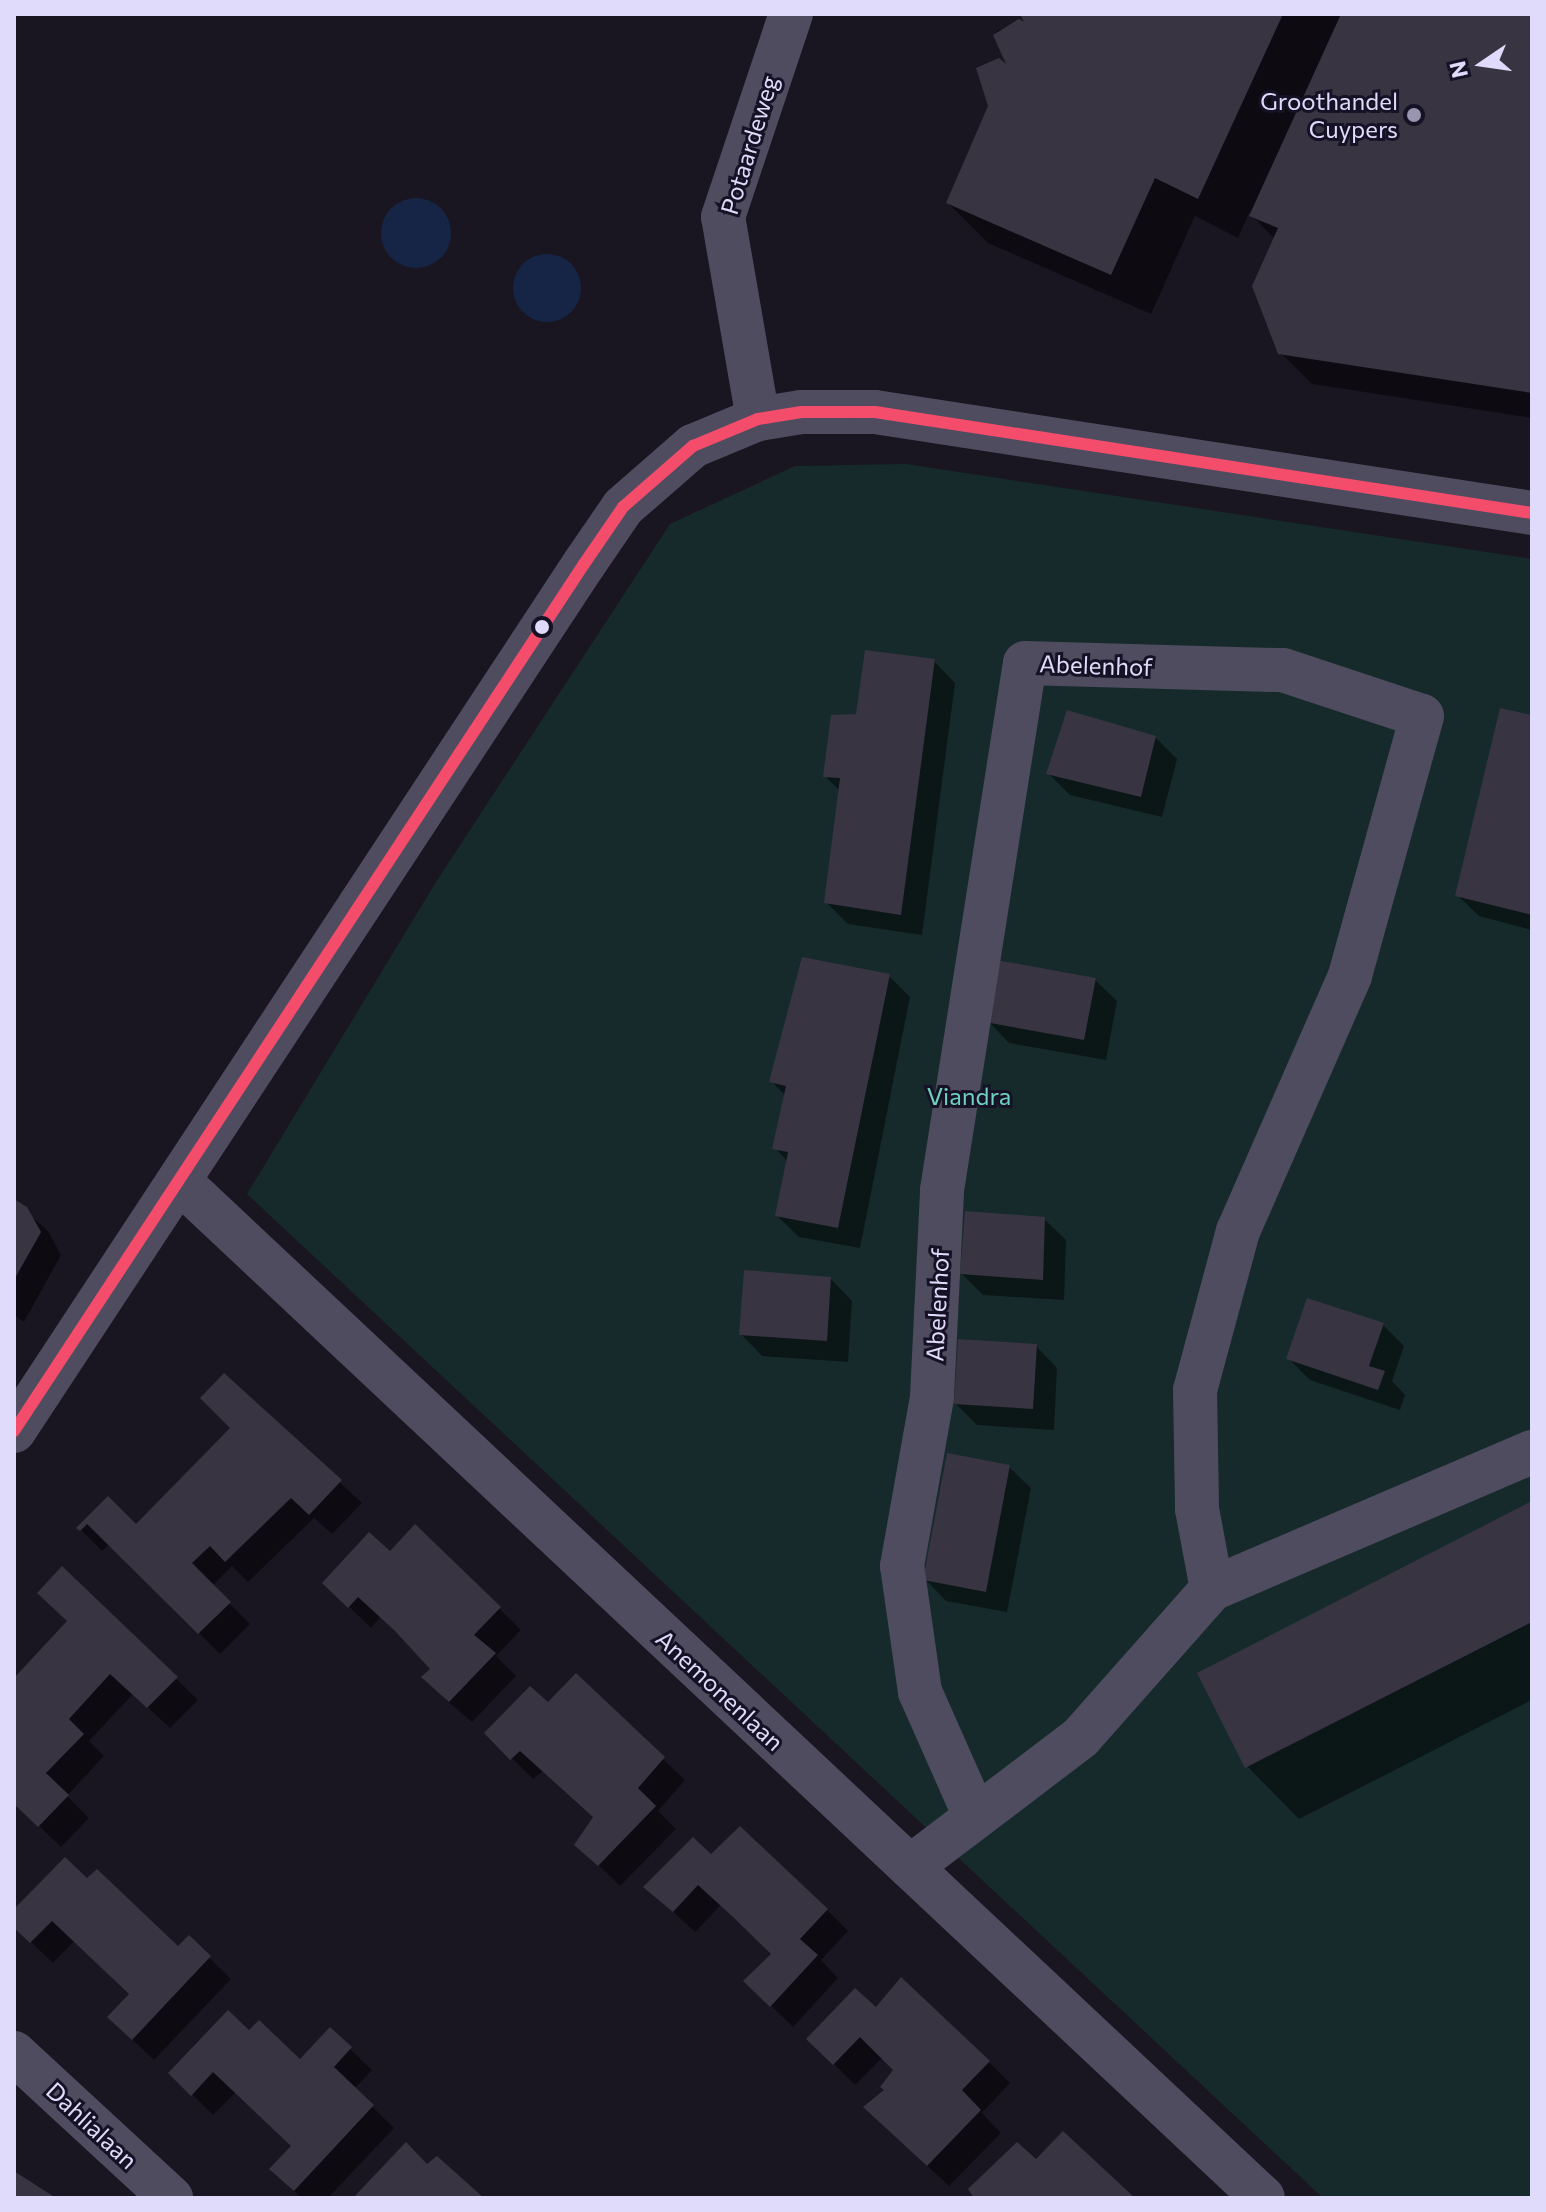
<!DOCTYPE html>
<html>
<head>
<meta charset="utf-8">
<style>
  body { margin:0 }
  #map { position:relative; width:1546px; height:2212px; overflow:hidden; background:#191621; font-family:Commissioner,sans-serif }
  div>[style] { position:absolute }
  [style*='--x'] { left:calc(var(--x)*1px); top:calc(var(--y)*1px); width:calc(var(--w)*1px); rotate:calc(var(--a)*1deg) }
  .green>* { inset:0; background:#162a2c }
  .water>* { inset:0; background:#162546 }
  .round { border-radius:50% }
  .shadow>* { inset:0; background:#0007 }
  .building>* { inset:0; background:#383442 }
  .minor>* { height:44px; margin:-22px; padding:0 22px; transform-origin:22px; border-radius:22px; background:#4f4c5f }
  .bus-1>* { height:12px; margin:-6px; padding:0 6px; transform-origin:6px; border-radius:6px; background:#f44d6c }
  .dots>* { width:22px; height:22px; translate:-50% -50%; box-sizing:border-box; border:4px solid #161225; border-radius:50% }
  span { translate:-50% -50%; white-space:nowrap; text-align:center; line-height:1.15; -webkit-text-stroke:6px #161225; paint-order:stroke }
  .poi-label { font-size:24px; color:#e0dafb }
  .right { translate:-100% -50%; text-align:right }
  .street-label { font-size:24px; color:#e0dafb }
  .park-label { font-size:24px; color:#6dd3c0 }
  .frame { position:absolute; inset:0; border:16px solid #e0dafb; pointer-events:none }
  .north { position:absolute; left:1442px; top:24px; width:80px; height:80px; -webkit-text-stroke:6px #161225; paint-order:stroke; rotate:257deg; font-size:22px; font-weight:700; line-height:32px; text-align:center; color:#e0dafb }
  .north::after { content:''; display:block; margin:auto; width:28px; height:36px; background:#e0dafb; clip-path:polygon(50% 0,100% 100%,50% 72%,0 100%) }
</style>
</head>
<body>
<div id="map">
  <div class="green">
    <i style="clip-path:polygon(906px 464px,1532px 559px,1532px 2198px,1323px 2198px,247px 1194px,436px 882px,670px 524px,795px 466px)"></i>
  </div>
  <div class="water">
    <i class="round" style="left:381px;top:198px;width:70px;height:70px"></i>
    <i class="round" style="left:513px;top:254px;width:68px;height:68px"></i>
  </div>
  <div class="shadow">
    <i style="clip-path:polygon(1023px 14px,1532px 14px,1532px 418px,1312px 384px,1280px 352px,1275px 239px,1249px 213px,1238px 238px,1195px 216px,1151px 314px,988px 243px,948px 203px,1010px 70px,997px 31px,1018px 22px,1027px 26px)"></i>
    <i style="clip-path:polygon(934px 661px,955px 683px,922px 935px,848px 924px,826px 902px,840px 791px,825px 776px,858px 716px)"></i>
    <i style="clip-path:polygon(1532px 717px,1532px 930px,1479px 916px,1457px 895px)"></i>
    <i style="clip-path:polygon(1155px 737px,1177px 759px,1162px 817px,1070px 795px,1049px 774px)"></i>
    <i style="clip-path:polygon(889px 976px,910px 997px,860px 1248px,799px 1237px,777px 1216px,788px 1162px,775px 1148px,786px 1096px,771px 1081px)"></i>
    <i style="clip-path:polygon(1095px 980px,1117px 1001px,1106px 1060px,1009px 1043px,988px 1021px)"></i>
    <i style="clip-path:polygon(14px 1201px,48px 1231px,61px 1255px,24px 1322px,14px 1315px)"></i>
    <i style="clip-path:polygon(1044px 1219px,1066px 1240px,1064px 1300px,983px 1295px,962px 1274px)"></i>
    <i style="clip-path:polygon(831px 1279px,852px 1301px,848px 1362px,762px 1356px,741px 1334px)"></i>
    <i style="clip-path:polygon(1383px 1325px,1404px 1346px,1392px 1381px,1405px 1395px,1400px 1410px,1310px 1380px,1289px 1359px)"></i>
    <i style="clip-path:polygon(1036px 1346px,1057px 1368px,1054px 1430px,977px 1425px,956px 1404px)"></i>
    <i style="clip-path:polygon(224px 1375px,362px 1503px,332px 1534px,314px 1518px,248px 1582px,232px 1566px,212px 1586px,250px 1624px,220px 1654px,110px 1544px,102px 1551px,79px 1528px,108px 1499px,136px 1527px,233px 1428px)"></i>
    <i style="clip-path:polygon(1009px 1467px,1031px 1488px,1007px 1612px,946px 1601px,925px 1579px)"></i>
    <i style="clip-path:polygon(1532px 1504px,1532px 1700px,1299px 1819px,1247px 1766px)"></i>
    <i style="clip-path:polygon(415px 1526px,521px 1630px,496px 1656px,516px 1676px,472px 1722px,445px 1699px,432px 1669px,408px 1642px,380px 1617px,371px 1628px,325px 1583px,390px 1554px)"></i>
    <i style="clip-path:polygon(62px 1569px,198px 1700px,170px 1728px,133px 1694px,89px 1741px,104px 1756px,67px 1796px,89px 1818px,61px 1847px,14px 1802px,14px 1681px,69px 1622px)"></i>
    <i style="clip-path:polygon(548px 1705px,663px 1759px,685px 1780px,658px 1811px,676px 1829px,620px 1886px,577px 1844px,595px 1818px,543px 1771px,533px 1779px,487px 1733px)"></i>
    <i style="clip-path:polygon(711px 1857px,827px 1910px,848px 1931px,821px 1960px,838px 1978px,793px 2027px,746px 1981px,773px 1955px,721px 1905px,695px 1932px,646px 1887px)"></i>
    <i style="clip-path:polygon(87px 1881px,178px 1949px,189px 1938px,231px 1979px,154px 2060px,131px 2038px,131px 1995px,74px 1941px,53px 1963px,14px 1926px,14px 1912px)"></i>
    <i style="clip-path:polygon(877px 2010px,989px 2062px,1010px 2083px,982px 2113px,1001px 2133px,949px 2186px,887px 2129px,886px 2090px,895px 2070px,883px 2057px,855px 2085px,809px 2039px)"></i>
    <i style="clip-path:polygon(330px 2030px,372px 2070px,354px 2089px,394px 2128px,328px 2198px,302px 2198px,293px 2190px,293px 2146px,236px 2092px,213px 2115px,171px 2073px,249px 2033px,300px 2062px)"></i>
  </div>
  <div class="building">
    <i style="clip-path:polygon(1020px 14px,1283px 14px,1198px 199px,1155px 178px,1111px 275px,946px 203px,988px 106px,976px 68px,999px 58px,1006px 64px,993px 35px,1019px 19px,1024px 22px)"></i>
    <i style="clip-path:polygon(1341px 14px,1532px 14px,1532px 393px,1278px 354px,1252px 286px,1278px 228px,1249px 216px)"></i>
    <i style="clip-path:polygon(865px 650px,935px 659px,901px 915px,824px 903px,840px 778px,823px 777px,831px 715px,856px 714px)"></i>
    <i style="clip-path:polygon(1500px 708px,1532px 715px,1532px 915px,1455px 896px)"></i>
    <i style="clip-path:polygon(1067px 710px,1156px 736px,1141px 797px,1046px 774px)"></i>
    <i style="clip-path:polygon(802px 957px,890px 974px,838px 1228px,775px 1216px,788px 1152px,772px 1149px,786px 1086px,769px 1082px)"></i>
    <i style="clip-path:polygon(996px 960px,1096px 978px,1084px 1040px,985px 1022px)"></i>
    <i style="clip-path:polygon(14px 1199px,27px 1207px,41px 1232px,14px 1280px)"></i>
    <i style="clip-path:polygon(965px 1211px,1045px 1217px,1043px 1280px,960px 1274px)"></i>
    <i style="clip-path:polygon(744px 1270px,831px 1277px,827px 1341px,739px 1335px)"></i>
    <i style="clip-path:polygon(1307px 1298px,1384px 1323px,1369px 1366px,1385px 1371px,1378px 1390px,1286px 1359px)"></i>
    <i style="clip-path:polygon(958px 1339px,1037px 1344px,1033px 1409px,954px 1404px)"></i>
    <i style="clip-path:polygon(224px 1373px,342px 1480px,309px 1515px,291px 1498px,225px 1562px,210px 1546px,192px 1563px,231px 1602px,198px 1634px,87px 1524px,80px 1531px,76px 1528px,108px 1496px,136px 1524px,230px 1428px,200px 1398px)"></i>
    <i style="clip-path:polygon(947px 1453px,1010px 1465px,986px 1592px,923px 1580px)"></i>
    <i style="clip-path:polygon(1532px 1501px,1532px 1622px,1245px 1768px,1197px 1673px)"></i>
    <i style="clip-path:polygon(415px 1524px,501px 1607px,474px 1635px,496px 1653px,449px 1702px,421px 1677px,430px 1669px,395px 1631px,358px 1597px,348px 1608px,322px 1583px,369px 1532px,390px 1551px)"></i>
    <i style="clip-path:polygon(62px 1566px,178px 1677px,147px 1708px,110px 1674px,69px 1719px,84px 1734px,46px 1773px,69px 1795px,38px 1827px,14px 1804px,14px 1678px,67px 1621px,37px 1593px)"></i>
    <i style="clip-path:polygon(576px 1673px,665px 1757px,638px 1788px,656px 1806px,598px 1866px,574px 1845px,593px 1817px,520px 1751px,510px 1760px,484px 1733px,530px 1686px,548px 1702px)"></i>
    <i style="clip-path:polygon(740px 1826px,828px 1909px,800px 1939px,818px 1955px,770px 2007px,743px 1981px,771px 1954px,733px 1917px,698px 1885px,673px 1912px,643px 1887px,693px 1837px,711px 1854px)"></i>
    <i style="clip-path:polygon(65px 1857px,87px 1878px,97px 1869px,178px 1946px,189px 1935px,211px 1956px,132px 2040px,107px 2017px,129px 1994px,90px 1957px,52px 1921px,30px 1943px,14px 1928px,14px 1909px)"></i>
    <i style="clip-path:polygon(901px 1977px,990px 2061px,962px 2090px,981px 2110px,927px 2166px,863px 2107px,884px 2090px,880px 2087px,893px 2070px,860px 2037px,833px 2065px,806px 2039px,855px 1988px,876px 2007px)"></i>
    <i style="clip-path:polygon(228px 2010px,249px 2030px,259px 2020px,300px 2059px,330px 2027px,352px 2047px,334px 2067px,374px 2105px,294px 2191px,269px 2169px,291px 2146px,213px 2072px,191px 2096px,168px 2073px)"></i>
    <i style="clip-path:polygon(1063px 2131px,1135px 2198px,974px 2198px,968px 2189px,1017px 2142px,1036px 2159px)"></i>
    <i style="clip-path:polygon(406px 2142px,427px 2164px,437px 2156px,484px 2198px,353px 2198px)"></i>
    <i style="clip-path:polygon(14px 2171px,56px 2198px,14px 2198px)"></i>
  </div>
  <div class="minor">
    <i style="--x:758;--y:419;--w:205;--a:-99.8"></i>
    <i style="--x:723;--y:217;--w:214;--a:-71.5"></i>
    <i style="--x:179;--y:1181;--w:1486;--a:43.17"></i>
    <i style="--x:14;--y:1431;--w:1038;--a:-56.68"></i>
    <i style="--x:584;--y:564;--w:69;--a:-55.6"></i>
    <i style="--x:623;--y:507;--w:93;--a:-41.1"></i>
    <i style="--x:693;--y:446;--w:70;--a:-22.6"></i>
    <i style="--x:758;--y:419;--w:44;--a:-9.2"></i>
    <i style="--x:801;--y:412;--w:74;--a:0"></i>
    <i style="--x:875;--y:412;--w:665;--a:8.74"></i>
    <i style="--x:975;--y:1816;--w:136;--a:-113.9"></i>
    <i style="--x:920;--y:1692;--w:127;--a:-98.1"></i>
    <i style="--x:902;--y:1566;--w:172;--a:-79.9"></i>
    <i style="--x:932;--y:1397;--w:207;--a:-87.2"></i>
    <i style="--x:942;--y:1190;--w:533;--a:-81.05"></i>
    <i style="--x:1025;--y:663;--w:258;--a:1.6"></i>
    <i style="--x:1283;--y:670;--w:146;--a:18.3"></i>
    <i style="--x:1422;--y:716;--w:270;--a:105.5"></i>
    <i style="--x:1350;--y:976;--w:279;--a:113.7"></i>
    <i style="--x:1238;--y:1231;--w:165;--a:105.1"></i>
    <i style="--x:1195;--y:1390;--w:119;--a:89"></i>
    <i style="--x:1197;--y:1509;--w:81;--a:79.4"></i>
    <i style="--x:910;--y:1867;--w:215;--a:-37.2"></i>
    <i style="--x:1081;--y:1737;--w:198;--a:-48.5"></i>
    <i style="--x:1212;--y:1589;--w:348;--a:-23.2"></i>
    <i style="--x:14;--y:2053;--w:214;--a:42.7"></i>
  </div>
  <div class="bus-1">
    <i style="--x:14;--y:1431;--w:1038;--a:-56.68"></i>
    <i style="--x:584;--y:564;--w:69;--a:-55.6"></i>
    <i style="--x:623;--y:507;--w:93;--a:-41.1"></i>
    <i style="--x:693;--y:446;--w:70;--a:-22.6"></i>
    <i style="--x:758;--y:419;--w:44;--a:-9.2"></i>
    <i style="--x:801;--y:412;--w:74;--a:0"></i>
    <i style="--x:875;--y:412;--w:665;--a:8.74"></i>
  </div>
  <div class="dots">
    <i style="left:1414px;top:115px;background:#9a95af"></i>
    <i style="left:542px;top:627px;background:#e0dafb"></i>
  </div>
  <div class="poi-label">
    <span class="right" style="left:1398px;top:115px">Groothandel<br>Cuypers</span>
  </div>
  <div class="street-label">
    <span style="left:749px;top:145px;rotate:-73deg">Potaardeweg</span>
    <span style="left:1096px;top:665px;rotate:2deg">Abelenhof</span>
    <span style="left:937px;top:1305px;rotate:-87deg">Abelenhof</span>
    <span style="left:720px;top:1690px;rotate:43deg">Anemonenlaan</span>
    <span style="left:92px;top:2125px;rotate:43deg">Dahlialaan</span>
  </div>
  <div class="park-label">
    <span style="left:969px;top:1096px">Viandra</span>
  </div>
  <div class="frame"></div>
  <div class="north">N</div>
</div>
</body>
</html>
